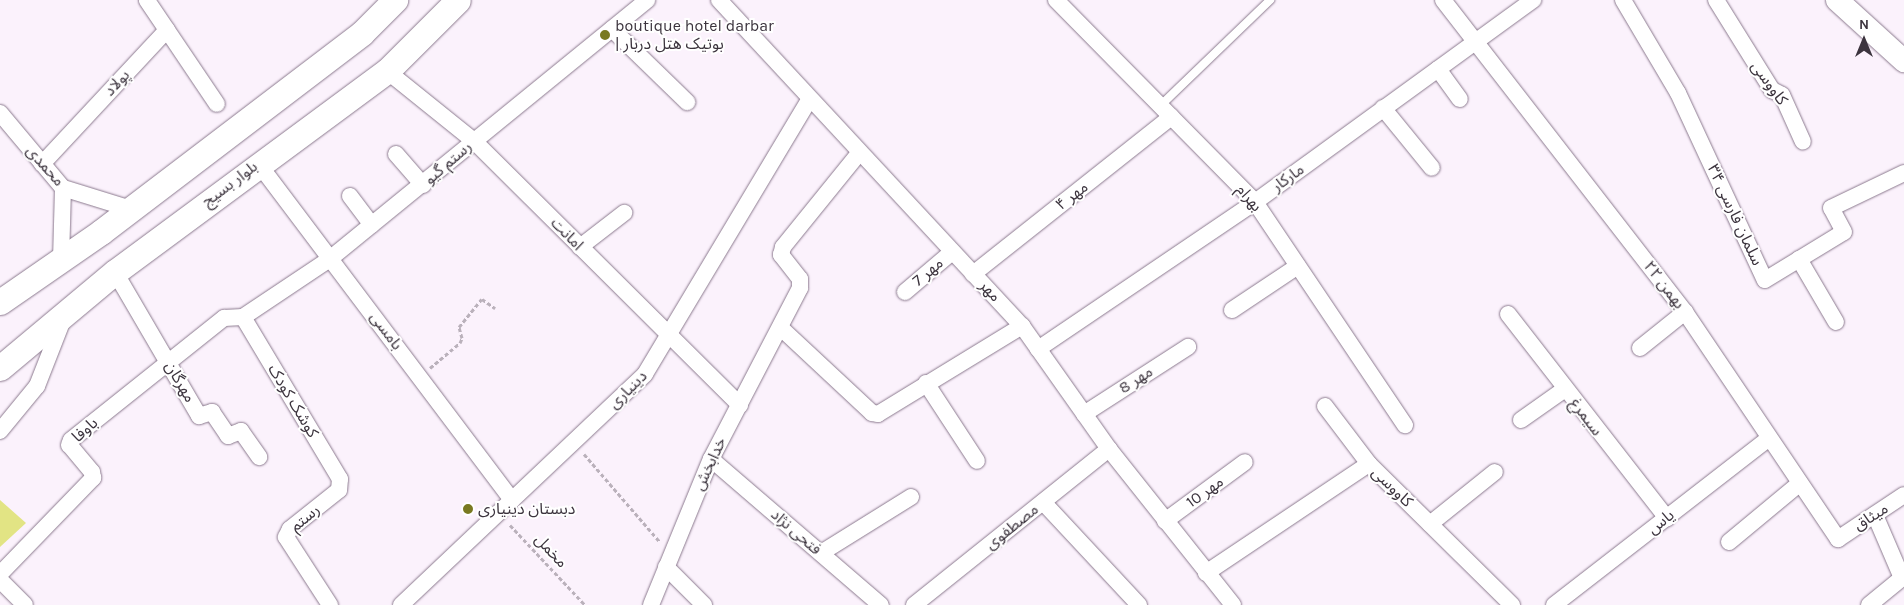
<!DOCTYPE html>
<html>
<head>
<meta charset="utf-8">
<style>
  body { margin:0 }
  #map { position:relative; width:1904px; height:605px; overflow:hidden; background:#fbf2fc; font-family:Karla,"Noto Sans Arabic",sans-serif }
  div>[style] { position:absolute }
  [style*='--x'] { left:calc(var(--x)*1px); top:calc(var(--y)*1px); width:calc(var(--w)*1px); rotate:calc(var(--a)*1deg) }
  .building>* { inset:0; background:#e2e484 }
  .path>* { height:3px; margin-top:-1.5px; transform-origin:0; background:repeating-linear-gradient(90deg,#bab1bb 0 4px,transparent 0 6.5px) }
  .roads { filter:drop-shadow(0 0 1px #8b798e) drop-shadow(0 0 1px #8b798e) }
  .lane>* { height:8px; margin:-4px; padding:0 4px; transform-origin:4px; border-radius:4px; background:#fff }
  .street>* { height:16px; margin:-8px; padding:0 8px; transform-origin:8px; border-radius:8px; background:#fff }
  .secondary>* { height:22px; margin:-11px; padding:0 11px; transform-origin:11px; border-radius:11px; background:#fff }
  .primary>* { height:25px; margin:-12.5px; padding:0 12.5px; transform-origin:12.5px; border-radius:12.5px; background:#fff }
  .dots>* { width:14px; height:14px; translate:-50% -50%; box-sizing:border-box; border:2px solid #fff; border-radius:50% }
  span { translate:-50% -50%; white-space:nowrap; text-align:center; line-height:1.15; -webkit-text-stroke:4px #fff; paint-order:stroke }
  .poi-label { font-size:16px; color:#3c343e }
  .left { translate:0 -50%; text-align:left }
  .street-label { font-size:16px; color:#3c343e }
  .north { position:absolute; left:1839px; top:15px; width:50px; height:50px; -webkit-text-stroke:4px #fff; paint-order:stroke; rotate:0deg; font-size:14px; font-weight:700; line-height:20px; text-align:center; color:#3c343e }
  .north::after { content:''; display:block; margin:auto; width:18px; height:22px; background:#3c343e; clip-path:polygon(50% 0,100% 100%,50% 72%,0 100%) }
</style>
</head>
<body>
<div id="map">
  <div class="building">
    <i style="clip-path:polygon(0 500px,26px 523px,0 547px)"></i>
  </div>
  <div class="path">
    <i style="--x:430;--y:368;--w:39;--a:-40"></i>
    <i style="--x:460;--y:343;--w:5;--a:-68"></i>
    <i style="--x:462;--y:338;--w:11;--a:-105"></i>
    <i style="--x:459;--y:327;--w:36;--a:-51"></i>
    <i style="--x:482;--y:299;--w:16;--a:35"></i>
    <i style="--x:584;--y:454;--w:116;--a:49.2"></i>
    <i style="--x:510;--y:525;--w:110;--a:46.8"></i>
  </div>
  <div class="roads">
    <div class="lane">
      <i style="--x:1160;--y:106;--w:153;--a:-43.9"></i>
    </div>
    <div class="street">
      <i style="--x:719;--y:0;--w:445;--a:47.1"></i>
      <i style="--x:1022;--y:326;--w:151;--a:54.7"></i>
      <i style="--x:1109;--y:449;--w:199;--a:51.5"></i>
      <i style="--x:1056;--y:0;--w:284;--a:45.4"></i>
      <i style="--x:1255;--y:202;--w:269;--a:56.1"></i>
      <i style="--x:1443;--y:0;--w:395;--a:52.2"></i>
      <i style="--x:1685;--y:312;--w:274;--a:56"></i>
      <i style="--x:1838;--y:539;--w:79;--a:-33.7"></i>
      <i style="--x:1623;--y:0;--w:108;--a:59.4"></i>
      <i style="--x:1678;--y:93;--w:206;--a:65.1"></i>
      <i style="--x:1765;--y:280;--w:92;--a:-31.3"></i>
      <i style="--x:1844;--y:232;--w:27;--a:-118"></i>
      <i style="--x:1831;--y:208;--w:81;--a:-25.6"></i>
      <i style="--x:1716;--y:0;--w:106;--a:58.1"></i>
      <i style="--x:1772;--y:90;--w:11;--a:27"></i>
      <i style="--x:1782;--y:95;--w:51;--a:65.9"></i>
      <i style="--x:612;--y:29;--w:105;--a:44.2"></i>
      <i style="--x:167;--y:30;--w:89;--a:56"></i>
      <i style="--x:1438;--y:69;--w:37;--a:54"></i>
      <i style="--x:387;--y:71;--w:112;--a:38.8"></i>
      <i style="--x:474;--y:141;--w:375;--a:44.8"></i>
      <i style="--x:1383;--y:108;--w:77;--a:50.8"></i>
      <i style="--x:0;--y:113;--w:98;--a:50"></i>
      <i style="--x:63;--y:188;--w:71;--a:17.2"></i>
      <i style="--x:396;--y:154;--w:41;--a:48.9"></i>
      <i style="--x:258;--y:163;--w:422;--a:53"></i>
      <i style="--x:42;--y:164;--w:183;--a:-47"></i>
      <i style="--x:167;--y:30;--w:36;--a:-124"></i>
      <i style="--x:350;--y:196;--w:36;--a:53"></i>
      <i style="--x:580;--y:247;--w:56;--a:-37.7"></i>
      <i style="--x:1799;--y:259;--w:73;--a:59.6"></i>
      <i style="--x:61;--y:260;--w:72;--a:-88.4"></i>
      <i style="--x:115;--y:272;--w:167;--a:59.7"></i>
      <i style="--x:199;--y:416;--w:14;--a:-17"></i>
      <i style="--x:212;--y:412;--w:29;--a:56"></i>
      <i style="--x:228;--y:436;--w:14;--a:-21"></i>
      <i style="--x:241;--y:431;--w:32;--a:55"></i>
      <i style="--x:973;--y:274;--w:253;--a:-38.4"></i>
      <i style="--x:905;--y:292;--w:62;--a:-40.4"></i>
      <i style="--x:1232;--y:310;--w:79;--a:-33.7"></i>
      <i style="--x:1508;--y:314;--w:259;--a:52.1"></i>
      <i style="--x:243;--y:317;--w:106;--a:-33.8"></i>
      <i style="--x:331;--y:258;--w:408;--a:-39.2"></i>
      <i style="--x:243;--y:317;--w:189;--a:59.1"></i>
      <i style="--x:340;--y:479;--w:11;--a:95"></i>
      <i style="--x:339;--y:490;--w:63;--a:141.5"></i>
      <i style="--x:290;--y:529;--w:9;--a:117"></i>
      <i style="--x:286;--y:537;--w:81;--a:57.1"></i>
      <i style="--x:782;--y:329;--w:123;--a:43"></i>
      <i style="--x:872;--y:413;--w:6;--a:9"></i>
      <i style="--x:878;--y:414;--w:169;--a:-31.4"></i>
      <i style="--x:1640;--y:348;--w:58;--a:-38.7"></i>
      <i style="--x:1038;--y:349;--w:262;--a:-34.1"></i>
      <i style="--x:1255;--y:202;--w:344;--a:-36"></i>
      <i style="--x:926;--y:383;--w:93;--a:56.8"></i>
      <i style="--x:1325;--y:406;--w:73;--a:52.8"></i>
      <i style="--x:1369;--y:464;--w:201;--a:44.6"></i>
      <i style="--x:1084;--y:414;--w:124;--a:-32.8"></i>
      <i style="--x:1521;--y:420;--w:54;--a:-35.2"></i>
      <i style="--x:0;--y:431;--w:58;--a:-50.6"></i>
      <i style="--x:37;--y:386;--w:74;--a:-68.6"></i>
      <i style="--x:711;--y:459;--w:224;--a:40.7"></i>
      <i style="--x:1043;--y:502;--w:141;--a:47"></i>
      <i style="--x:1165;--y:521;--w:99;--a:-36.4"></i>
      <i style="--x:1430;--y:524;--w:83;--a:-38.7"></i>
      <i style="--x:1729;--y:542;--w:92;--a:-39.7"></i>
      <i style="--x:821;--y:553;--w:106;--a:-31.9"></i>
      <i style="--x:666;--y:567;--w:54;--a:45"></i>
      <i style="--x:1206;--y:573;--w:196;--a:-33.8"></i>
      <i style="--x:0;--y:574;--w:134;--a:-45.9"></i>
      <i style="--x:93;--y:478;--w:6;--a:-99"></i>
      <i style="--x:92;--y:472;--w:35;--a:-130"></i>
      <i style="--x:69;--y:445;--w:5;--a:-68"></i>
      <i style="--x:71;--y:440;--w:196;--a:-38.6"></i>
      <i style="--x:224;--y:318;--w:19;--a:-3"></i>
      <i style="--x:0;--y:580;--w:35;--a:45"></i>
      <i style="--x:401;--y:605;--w:336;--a:-43.4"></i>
      <i style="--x:645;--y:374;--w:319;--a:-59.1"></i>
      <i style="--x:651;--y:605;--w:158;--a:-67.7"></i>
      <i style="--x:711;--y:459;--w:193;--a:-62.5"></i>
      <i style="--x:800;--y:288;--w:9;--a:-90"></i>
      <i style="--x:800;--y:279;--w:31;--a:-128"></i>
      <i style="--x:781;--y:255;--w:8;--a:-76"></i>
      <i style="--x:783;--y:247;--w:121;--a:-51"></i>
      <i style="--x:914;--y:605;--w:250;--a:-38.7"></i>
      <i style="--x:1554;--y:605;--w:272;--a:-37.8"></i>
      <i style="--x:1869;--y:605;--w:43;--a:-39.3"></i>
      <i style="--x:1902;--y:578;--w:69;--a:-113.2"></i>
    </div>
    <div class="secondary">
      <i style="--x:1837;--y:0;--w:91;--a:42.3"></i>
    </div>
    <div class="primary">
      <i style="--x:0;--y:302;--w:123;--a:-34.7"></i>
      <i style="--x:101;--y:232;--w:328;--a:-37.3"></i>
      <i style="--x:362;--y:33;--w:47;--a:-45"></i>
      <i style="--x:0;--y:368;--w:150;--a:-39.9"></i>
      <i style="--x:115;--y:272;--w:338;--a:-36.5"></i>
      <i style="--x:387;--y:71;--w:100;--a:-45"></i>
    </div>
  </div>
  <div class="dots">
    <i style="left:605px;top:35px;background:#797921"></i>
    <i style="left:468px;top:509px;background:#797921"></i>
  </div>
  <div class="poi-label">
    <span class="left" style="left:615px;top:35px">boutique hotel darbar<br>| بوتیک هتل دربار</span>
    <span class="left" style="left:478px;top:509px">دبستان دینیاری</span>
  </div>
  <div class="street-label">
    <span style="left:117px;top:83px;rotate:-47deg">پولاد</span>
    <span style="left:1769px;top:83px;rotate:54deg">کاووسی</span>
    <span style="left:448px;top:163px;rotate:-41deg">رستم گیو</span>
    <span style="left:45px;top:166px;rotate:48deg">محمدی</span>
    <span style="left:1288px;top:178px;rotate:-36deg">مارکار</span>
    <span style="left:230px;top:184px;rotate:-37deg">بلوار بسیج</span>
    <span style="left:1072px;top:196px;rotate:-38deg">مهر ۴</span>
    <span style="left:1249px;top:198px;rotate:49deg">بهرام</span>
    <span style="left:1735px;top:215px;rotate:65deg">سلمان فارسی ۳۴</span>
    <span style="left:567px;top:234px;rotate:45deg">امانت</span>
    <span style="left:928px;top:272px;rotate:-40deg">مهر 7</span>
    <span style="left:1664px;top:285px;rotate:52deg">۲۲ بهمن</span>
    <span style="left:990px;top:291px;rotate:47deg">مهر</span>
    <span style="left:386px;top:331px;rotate:53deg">بامسی</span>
    <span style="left:1136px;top:380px;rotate:-33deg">مهر 8</span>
    <span style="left:180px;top:382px;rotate:60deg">مهرگان</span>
    <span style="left:628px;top:390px;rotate:-45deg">دینیاری</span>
    <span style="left:293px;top:401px;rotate:59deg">کوشک کودک</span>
    <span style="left:1586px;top:417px;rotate:53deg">سیمرغ</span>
    <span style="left:85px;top:430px;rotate:-42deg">باوفا</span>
    <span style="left:710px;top:464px;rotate:-65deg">خدابخش</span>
    <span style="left:1392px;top:487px;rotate:44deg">کاووسی</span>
    <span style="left:1205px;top:492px;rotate:-36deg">مهر 10</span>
    <span style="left:1871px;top:517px;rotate:-33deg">میثاق</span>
    <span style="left:305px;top:518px;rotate:-40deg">رستم</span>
    <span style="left:1661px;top:522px;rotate:-38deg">یاس</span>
    <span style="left:1012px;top:527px;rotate:-39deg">مصطفوی</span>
    <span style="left:796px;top:532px;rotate:41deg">فتحی نژاد</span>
    <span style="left:551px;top:551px;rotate:47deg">مخمل</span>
  </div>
  <div class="north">N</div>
</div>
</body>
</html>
